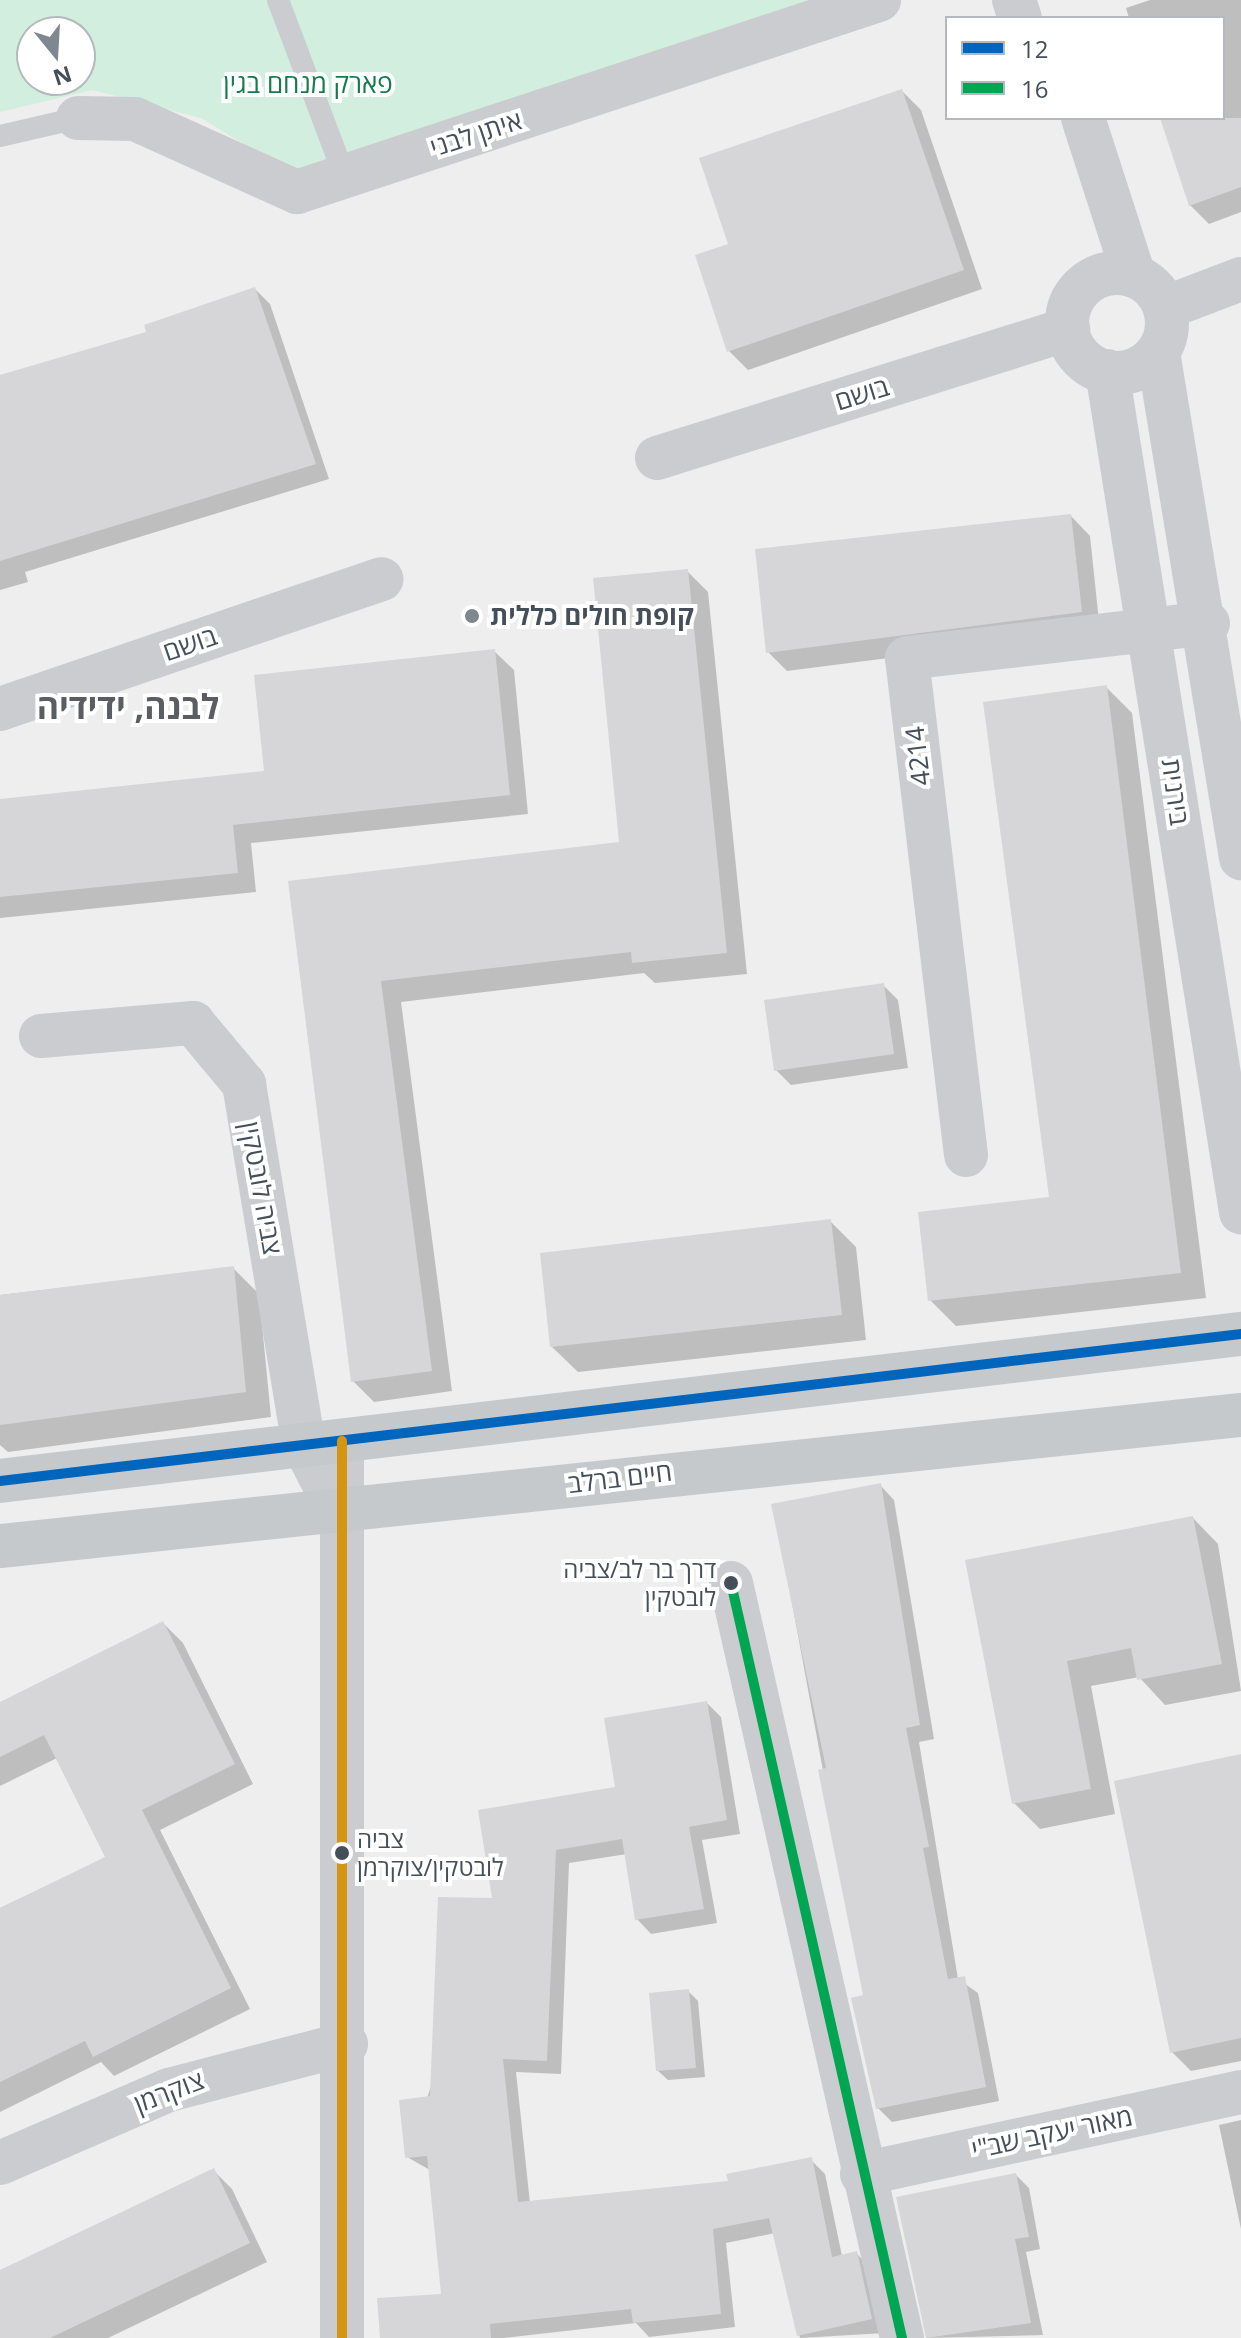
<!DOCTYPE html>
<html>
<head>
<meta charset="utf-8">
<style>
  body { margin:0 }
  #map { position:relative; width:1241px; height:2338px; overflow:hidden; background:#efeeee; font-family:"Open Sans",Heebo,sans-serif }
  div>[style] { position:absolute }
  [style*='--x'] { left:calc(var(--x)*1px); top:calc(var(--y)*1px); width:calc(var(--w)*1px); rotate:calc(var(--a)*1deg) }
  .green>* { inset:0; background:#d2eede }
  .shadow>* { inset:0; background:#0003 }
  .building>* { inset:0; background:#d6d6d8 }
  .service>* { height:22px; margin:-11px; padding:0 11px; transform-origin:11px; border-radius:11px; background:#cacccf }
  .minor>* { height:44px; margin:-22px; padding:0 22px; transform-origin:22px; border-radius:22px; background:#cacccf }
  .minor>.ring { margin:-22px; padding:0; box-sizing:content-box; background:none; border:44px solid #cacccf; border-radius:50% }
  .primary>* { height:44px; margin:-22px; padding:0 22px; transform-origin:22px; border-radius:22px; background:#c5c9cc }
  .bus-1>* { height:10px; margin:-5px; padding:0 5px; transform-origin:5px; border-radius:5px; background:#0065bd }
  .bus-2>* { height:10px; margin:-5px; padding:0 5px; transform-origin:5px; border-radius:5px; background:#00a651 }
  .bus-3>* { height:10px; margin:-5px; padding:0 5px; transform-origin:5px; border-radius:5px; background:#d39512 }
  .dots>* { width:22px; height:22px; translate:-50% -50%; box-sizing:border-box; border:4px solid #fff; border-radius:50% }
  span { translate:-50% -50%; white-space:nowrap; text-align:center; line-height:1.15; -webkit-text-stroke:8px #fff; paint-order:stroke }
  .bus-label { font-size:24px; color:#454f5a }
  .right { translate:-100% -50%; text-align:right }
  .left { translate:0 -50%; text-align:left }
  .park-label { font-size:26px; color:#177a4d }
  .street-label { font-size:26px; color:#454f5a }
  .poi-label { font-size:26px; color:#454f5a; font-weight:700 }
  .district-label { font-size:34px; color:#5a5d62; font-weight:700 }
  .legend { position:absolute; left:945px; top:16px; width:280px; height:104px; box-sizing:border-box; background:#fff; border:2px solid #b5b9bd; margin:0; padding:10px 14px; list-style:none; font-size:24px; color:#454f5a }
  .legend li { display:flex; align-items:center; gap:16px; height:40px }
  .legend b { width:40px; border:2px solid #b5b9bd }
  .north { position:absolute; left:16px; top:16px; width:80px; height:80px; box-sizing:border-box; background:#fff; border:2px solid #b5b9bd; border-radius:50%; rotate:162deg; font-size:22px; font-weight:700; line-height:32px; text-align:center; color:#454f5a }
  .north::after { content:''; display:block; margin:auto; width:28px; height:36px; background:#80878e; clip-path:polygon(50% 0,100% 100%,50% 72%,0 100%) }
</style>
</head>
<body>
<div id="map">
  <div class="green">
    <i style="clip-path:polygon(evenodd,0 0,831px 0,296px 176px,201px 118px,93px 90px,0 112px,0 0,32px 32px,80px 32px,80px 80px,32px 80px,32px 32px)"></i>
  </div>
  <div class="shadow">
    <i style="clip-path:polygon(1150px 0,1241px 0,1241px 212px,1209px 224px,1190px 205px,1162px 118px,1223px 118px,1223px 18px,1129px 18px,1126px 8px)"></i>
    <i style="clip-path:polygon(902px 91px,921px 110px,982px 289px,748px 370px,729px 351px)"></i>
    <i style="clip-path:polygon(255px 289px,270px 304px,329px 479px,25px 572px,28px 582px,0 590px,0 377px,148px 333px)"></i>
    <i style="clip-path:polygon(1071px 516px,1090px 536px,1100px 631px,787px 671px,768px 652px)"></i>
    <i style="clip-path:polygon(687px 571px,708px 592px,747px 974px,655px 983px,644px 973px,401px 1002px,452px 1391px,374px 1402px,353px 1381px,290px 882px,622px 844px)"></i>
    <i style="clip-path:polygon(494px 651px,514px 670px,528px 814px,251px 843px,256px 892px,0 918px,0 801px,267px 773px)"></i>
    <i style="clip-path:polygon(1106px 687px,1132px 713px,1206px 1298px,956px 1326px,930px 1300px,1051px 1199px)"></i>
    <i style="clip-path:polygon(883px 985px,898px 1000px,908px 1068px,791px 1085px,776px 1070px)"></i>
    <i style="clip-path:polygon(830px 1221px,856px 1247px,866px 1340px,578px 1372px,552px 1347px)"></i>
    <i style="clip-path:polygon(233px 1268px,259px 1294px,271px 1417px,8px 1452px,0 1445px,0 1295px)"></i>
    <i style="clip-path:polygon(880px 1485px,894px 1500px,934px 1739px,919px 1742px,958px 1979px,978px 1993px,999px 2101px,892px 2122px,878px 2108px,865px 1997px,774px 1506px)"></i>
    <i style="clip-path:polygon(1193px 1518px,1218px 1544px,1241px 1691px,1165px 1705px,1139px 1677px,1091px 1686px,1115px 1814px,1040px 1829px,1014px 1803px,967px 1562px)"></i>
    <i style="clip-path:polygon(163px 1623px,183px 1643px,253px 1784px,160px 1830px,250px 2009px,114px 2076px,101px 2062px,0 2112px,0 1908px,107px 1858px,57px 1758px,0 1786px,0 1704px)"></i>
    <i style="clip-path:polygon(707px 1703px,721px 1717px,740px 1834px,702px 1840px,717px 1923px,651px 1934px,637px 1919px,627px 1854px,569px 1863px,561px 2074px,516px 2072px,530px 2203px,730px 2182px,811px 2160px,825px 2174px,842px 2256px,856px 2253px,870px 2267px,885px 2333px,800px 2338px,775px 2233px,726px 2243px,735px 2327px,649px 2337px,636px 2323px,504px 2338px,383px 2338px,444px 2296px,430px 2170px,407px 2157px,494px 1901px)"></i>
    <i style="clip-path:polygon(1241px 1756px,1241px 2061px,1191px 2071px,1172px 2052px)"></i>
    <i style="clip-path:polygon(688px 1991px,698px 2001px,705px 2077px,668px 2080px,658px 2071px)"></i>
    <i style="clip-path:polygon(1241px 2120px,1241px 2229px,1219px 2125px)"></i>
    <i style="clip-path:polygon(213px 2170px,232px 2189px,267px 2262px,108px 2338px,0 2338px,0 2272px)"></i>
    <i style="clip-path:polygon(1016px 2175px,1029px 2188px,1040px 2249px,1026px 2252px,1043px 2335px,927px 2338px,898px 2199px)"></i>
  </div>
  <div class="building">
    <i style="clip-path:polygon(902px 89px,964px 270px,727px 352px,695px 255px,728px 244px,699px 158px)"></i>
    <i style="clip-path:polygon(1160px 118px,1241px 118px,1241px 187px,1189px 206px)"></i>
    <i style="clip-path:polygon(255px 287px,316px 464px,0 561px,0 375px,146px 332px,144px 325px)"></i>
    <i style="clip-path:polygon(1071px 514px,1082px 612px,766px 653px,755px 549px)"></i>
    <i style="clip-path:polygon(688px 569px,727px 953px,632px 963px,631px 952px,381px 981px,432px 1371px,351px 1382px,288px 881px,619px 842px,593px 578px)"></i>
    <i style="clip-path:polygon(495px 649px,510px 795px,233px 825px,238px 873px,0 897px,0 799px,264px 771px,254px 675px)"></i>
    <i style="clip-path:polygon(1107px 685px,1181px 1273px,928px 1301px,918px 1212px,1049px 1197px,983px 702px)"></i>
    <i style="clip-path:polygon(884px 983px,894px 1054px,774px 1071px,764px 1000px)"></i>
    <i style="clip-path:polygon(831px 1219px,842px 1315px,550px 1347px,540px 1253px)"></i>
    <i style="clip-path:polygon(234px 1266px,246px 1392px,0 1425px,0 1295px)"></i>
    <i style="clip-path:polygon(881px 1483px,920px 1725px,906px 1728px,929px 1847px,923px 1848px,948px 1979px,965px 1976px,986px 2087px,876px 2109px,851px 1998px,863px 1995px,818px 1770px,826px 1768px,771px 1504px)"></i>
    <i style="clip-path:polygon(1193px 1516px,1222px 1664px,1137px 1680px,1131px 1648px,1067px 1661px,1091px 1789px,1012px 1804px,965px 1560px)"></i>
    <i style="clip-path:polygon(163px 1621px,235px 1764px,142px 1810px,231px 1988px,93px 2057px,85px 2041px,0 2082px,0 1908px,105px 1857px,44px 1735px,0 1757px,0 1702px)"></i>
    <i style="clip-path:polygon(707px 1701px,727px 1820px,689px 1827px,704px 1909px,635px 1920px,622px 1839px,556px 1850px,547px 2061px,503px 2059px,518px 2202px,728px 2181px,726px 2174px,812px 2157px,832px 2257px,857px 2251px,872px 2319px,797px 2336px,769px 2218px,713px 2229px,721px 2314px,633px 2323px,631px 2309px,490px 2324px,491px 2338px,380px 2338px,377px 2298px,441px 2294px,427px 2156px,405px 2158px,399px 2100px,430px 2096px,438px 1897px,492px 1898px,478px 1810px,615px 1787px,604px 1718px)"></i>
    <i style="clip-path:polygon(1241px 1754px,1241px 2038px,1170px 2053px,1114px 1781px)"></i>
    <i style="clip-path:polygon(689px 1989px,696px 2068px,656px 2071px,649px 1993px)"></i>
    <i style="clip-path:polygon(214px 2168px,250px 2243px,50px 2338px,0 2338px,0 2270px)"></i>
    <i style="clip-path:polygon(1016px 2173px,1029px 2237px,1015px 2239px,1031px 2323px,926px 2338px,896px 2197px)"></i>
  </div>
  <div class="service">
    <i style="--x:278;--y:0;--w:189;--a:69.3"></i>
    <i style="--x:0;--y:136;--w:80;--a:-13"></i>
  </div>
  <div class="minor">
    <i style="--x:1014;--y:0;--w:19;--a:72"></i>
    <i style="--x:78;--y:118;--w:57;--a:1"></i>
    <i style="--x:135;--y:119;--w:178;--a:24.3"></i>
    <i style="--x:297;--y:192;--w:613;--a:-18.26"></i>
    <i style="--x:1083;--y:118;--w:166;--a:72.1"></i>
    <i class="ring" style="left:1067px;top:273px;width:56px;height:56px"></i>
    <i style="--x:1165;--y:308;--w:81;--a:-20.9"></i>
    <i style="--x:1158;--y:352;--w:513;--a:80.68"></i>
    <i style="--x:1107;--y:371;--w:852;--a:80.95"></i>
    <i style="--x:657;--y:458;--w:431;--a:-17.4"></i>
    <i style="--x:0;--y:709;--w:403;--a:-18.8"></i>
    <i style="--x:41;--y:1036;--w:153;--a:-4.9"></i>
    <i style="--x:193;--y:1023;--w:80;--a:50.1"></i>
    <i style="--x:244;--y:1084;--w:366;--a:80.6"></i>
    <i style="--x:304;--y:1445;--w:39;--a:63"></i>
    <i style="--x:966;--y:1155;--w:500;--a:-96.77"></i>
    <i style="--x:907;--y:658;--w:303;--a:-6.6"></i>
    <i style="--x:731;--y:1583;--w:774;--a:77.24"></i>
    <i style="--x:0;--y:2163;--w:184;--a:-23.4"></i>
    <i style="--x:169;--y:2090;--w:183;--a:-14.6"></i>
    <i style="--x:862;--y:2174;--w:388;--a:-12.2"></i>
    <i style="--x:342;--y:2338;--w:897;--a:-90"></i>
  </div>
  <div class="primary">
    <i style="--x:0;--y:1481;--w:1250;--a:-6.76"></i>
    <i style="--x:0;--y:1546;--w:1248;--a:-6.03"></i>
  </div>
  <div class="bus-1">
    <i style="--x:0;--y:1481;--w:1250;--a:-6.76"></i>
  </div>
  <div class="bus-2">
    <i style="--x:731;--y:1583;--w:774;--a:77.24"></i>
  </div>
  <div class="bus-3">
    <i style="--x:342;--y:2338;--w:897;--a:-90"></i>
  </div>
  <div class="dots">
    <i style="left:472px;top:616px;background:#80878e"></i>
    <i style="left:731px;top:1583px;background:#454f5a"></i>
    <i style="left:342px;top:1853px;background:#454f5a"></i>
  </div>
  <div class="bus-label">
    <span class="right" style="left:716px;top:1583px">דרך בר לב/צביה<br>לובטקין</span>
    <span class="left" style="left:357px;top:1853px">צביה<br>לובטקין/צוקרמן</span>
  </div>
  <div class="park-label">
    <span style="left:308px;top:84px">פארק מנחם בגין</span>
  </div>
  <div class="street-label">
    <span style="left:476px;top:134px;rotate:-18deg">איתן לבני</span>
    <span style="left:862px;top:394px;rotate:-17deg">בושם</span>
    <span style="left:190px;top:644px;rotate:-19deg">בושם</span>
    <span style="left:918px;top:756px;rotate:-97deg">4214</span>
    <span style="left:1175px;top:792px;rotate:82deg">בירנית</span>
    <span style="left:261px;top:1188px;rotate:80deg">צביה לובטקין</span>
    <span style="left:620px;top:1478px;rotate:-7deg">חיים ברלב</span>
    <span style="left:169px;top:2092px;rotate:-21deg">צוקרמן</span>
    <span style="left:1052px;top:2133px;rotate:-12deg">מאור יעקב שב"י</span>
  </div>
  <div class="poi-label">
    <span class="left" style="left:490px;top:616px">קופת חולים כללית</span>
  </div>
  <div class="district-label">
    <span style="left:128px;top:707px">לבנה, ידידיה</span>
  </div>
  <ul class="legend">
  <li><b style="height:10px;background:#0065bd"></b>12</li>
  <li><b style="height:10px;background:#00a651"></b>16</li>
  </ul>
  <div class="north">N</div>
</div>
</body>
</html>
